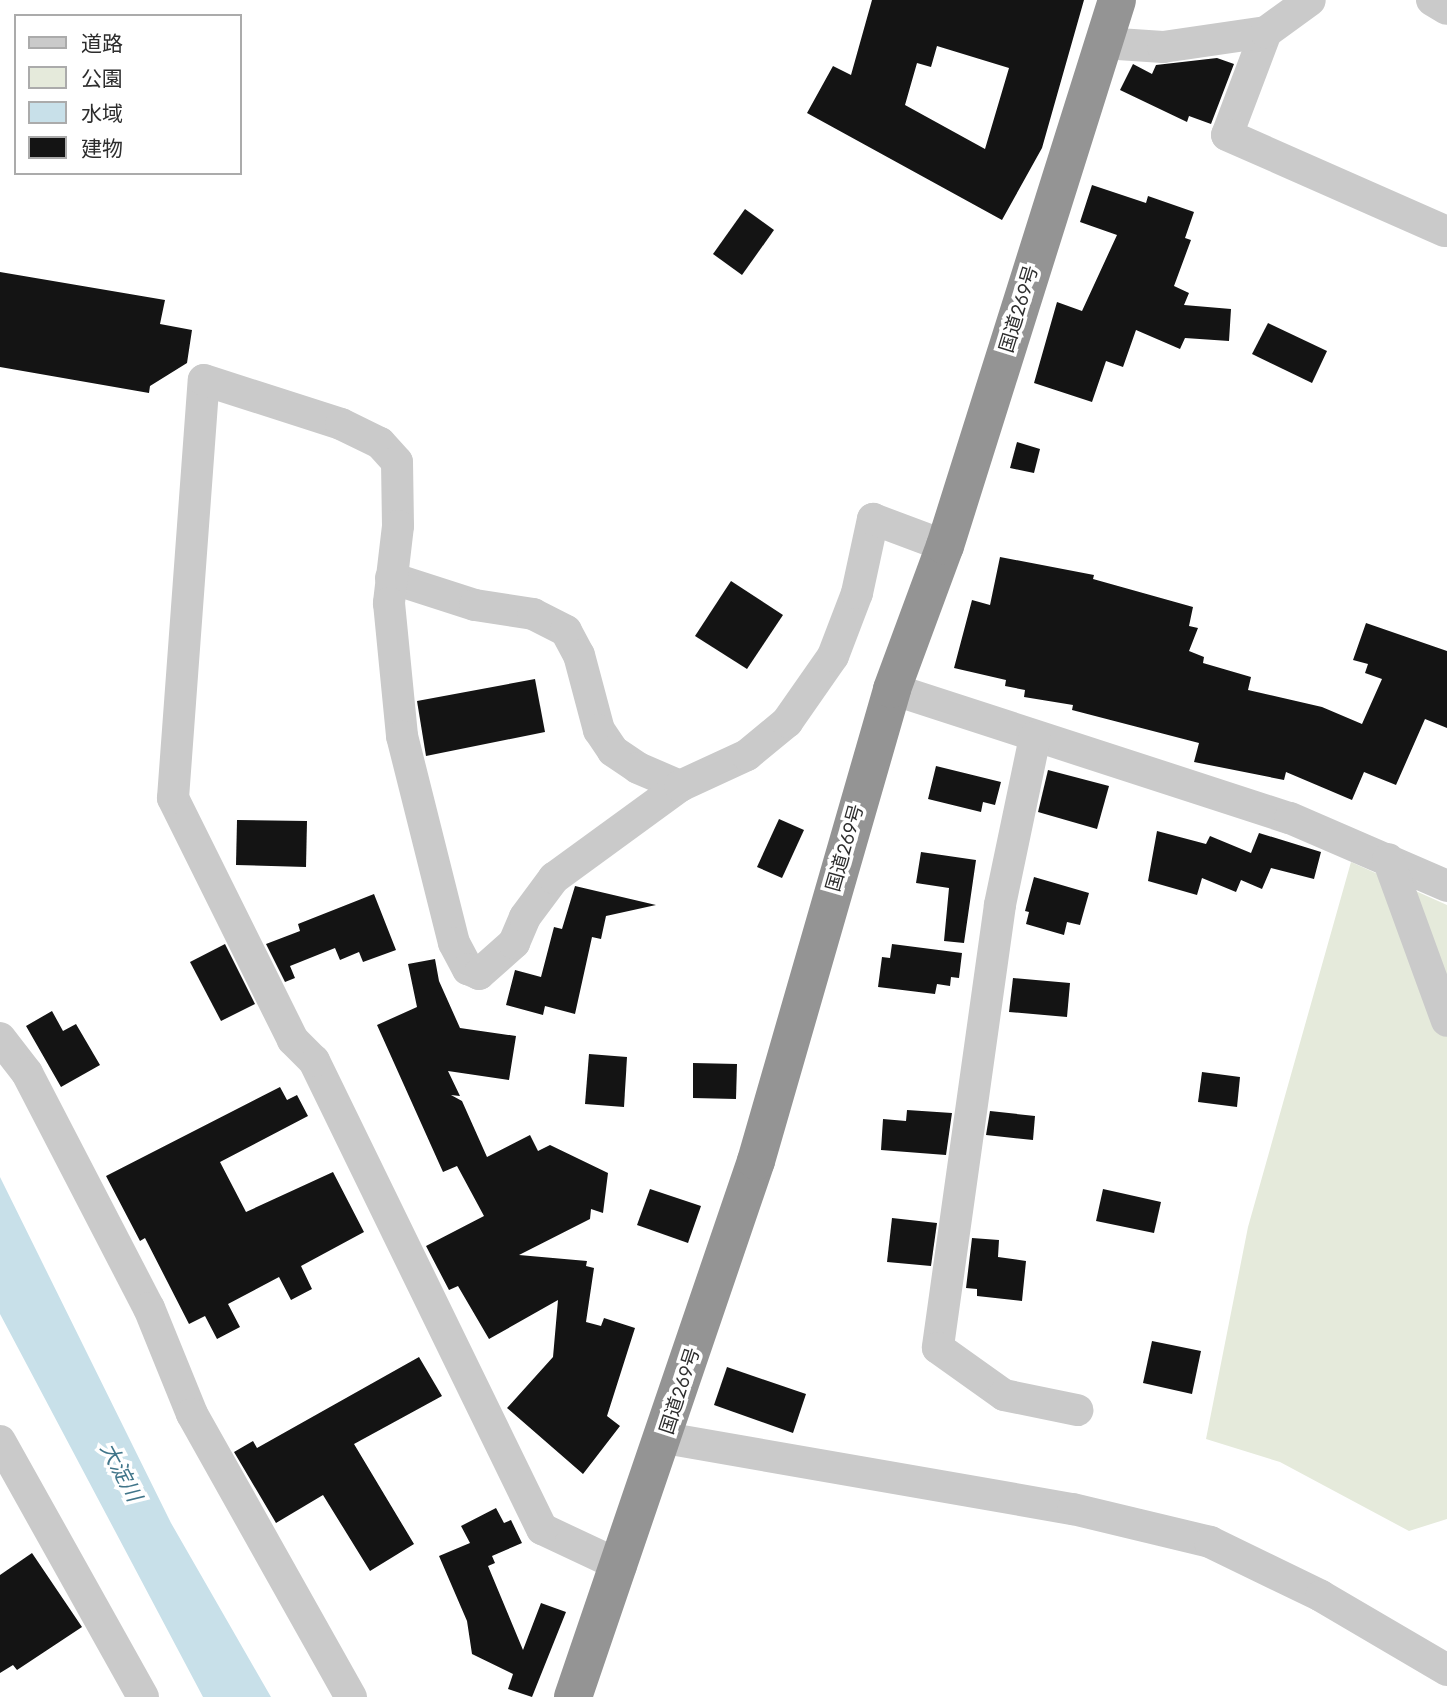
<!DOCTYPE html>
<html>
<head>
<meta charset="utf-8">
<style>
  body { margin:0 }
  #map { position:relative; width:1447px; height:1697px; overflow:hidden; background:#fff; font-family:Jost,"Noto Sans JP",sans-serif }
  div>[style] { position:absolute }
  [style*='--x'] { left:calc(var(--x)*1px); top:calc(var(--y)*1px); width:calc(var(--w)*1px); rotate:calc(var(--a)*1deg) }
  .green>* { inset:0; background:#e5eadb }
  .water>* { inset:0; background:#c8e0e9 }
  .building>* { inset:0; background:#141414 }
  .minor>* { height:32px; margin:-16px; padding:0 16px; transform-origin:16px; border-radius:16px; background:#cacaca }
  .highway>* { height:38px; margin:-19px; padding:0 19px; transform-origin:19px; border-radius:19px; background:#949494 }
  span { translate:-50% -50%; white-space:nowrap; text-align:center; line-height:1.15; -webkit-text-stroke:7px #fff; paint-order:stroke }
  .street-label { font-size:19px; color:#2d2d2d }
  .water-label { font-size:21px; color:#407589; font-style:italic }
  .legend { position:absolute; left:14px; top:14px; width:228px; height:161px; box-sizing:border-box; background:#fff; border:2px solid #ababab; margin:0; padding:9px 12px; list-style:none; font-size:21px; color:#2d2d2d }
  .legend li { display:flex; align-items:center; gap:14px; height:35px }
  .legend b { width:35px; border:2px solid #ababab }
</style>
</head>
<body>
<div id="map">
  <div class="green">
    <i style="clip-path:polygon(1351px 862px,1447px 905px,1447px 1519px,1409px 1531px,1280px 1462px,1206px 1439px,1248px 1227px)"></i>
  </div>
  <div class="water">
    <i style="clip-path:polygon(0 1177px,171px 1523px,271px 1697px,203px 1697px,0 1314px)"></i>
  </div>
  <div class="building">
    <i style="clip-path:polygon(evenodd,872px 0,1084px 0,1042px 148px,1002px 220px,807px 113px,833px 66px,851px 75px,872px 0,937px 46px,1009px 68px,985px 149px,905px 105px,917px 63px,931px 67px,937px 46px)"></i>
    <i style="clip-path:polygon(1217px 58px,1234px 64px,1211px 124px,1189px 116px,1187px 122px,1120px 90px,1133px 64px,1152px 74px,1156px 65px)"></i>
    <i style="clip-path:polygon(1092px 185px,1146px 203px,1148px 196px,1194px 212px,1185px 238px,1191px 240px,1174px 286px,1189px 293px,1184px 305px,1231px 309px,1229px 341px,1185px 338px,1180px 349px,1136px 330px,1123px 367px,1106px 361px,1092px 402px,1034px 383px,1057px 302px,1082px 311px,1117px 235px,1080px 222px)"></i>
    <i style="clip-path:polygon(745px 209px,774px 230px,742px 275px,713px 254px)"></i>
    <i style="clip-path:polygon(0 272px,165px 300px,160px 324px,192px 330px,187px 363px,150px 386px,149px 393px,0 367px)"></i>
    <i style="clip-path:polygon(1268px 323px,1327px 351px,1312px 383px,1252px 354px)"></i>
    <i style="clip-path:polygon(1017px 442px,1040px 449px,1034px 473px,1010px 468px)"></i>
    <i style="clip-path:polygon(1000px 557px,1094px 575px,1093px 579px,1193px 607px,1189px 626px,1198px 628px,1189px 651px,1204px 657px,1203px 663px,1251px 677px,1248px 690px,1322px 707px,1362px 724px,1382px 679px,1365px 673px,1368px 664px,1353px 660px,1366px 623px,1447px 651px,1447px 728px,1425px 719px,1396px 785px,1364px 772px,1352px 800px,1286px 772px,1284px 780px,1194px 762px,1199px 743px,1072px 710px,1073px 705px,1024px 697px,1025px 690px,1005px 686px,1006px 680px,954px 668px,972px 600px,990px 605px)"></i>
    <i style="clip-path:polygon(731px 581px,783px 615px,747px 669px,695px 636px)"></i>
    <i style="clip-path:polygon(535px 679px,545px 732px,426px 756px,417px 701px)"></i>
    <i style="clip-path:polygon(936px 766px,1001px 782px,995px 805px,983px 802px,981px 812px,928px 799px)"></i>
    <i style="clip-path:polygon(1048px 770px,1109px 786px,1097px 829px,1038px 812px)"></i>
    <i style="clip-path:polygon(779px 819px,804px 830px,782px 878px,757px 867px)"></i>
    <i style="clip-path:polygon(237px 820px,307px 821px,306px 867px,236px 865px)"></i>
    <i style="clip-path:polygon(1157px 831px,1206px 844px,1210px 836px,1251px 853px,1259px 833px,1321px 852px,1314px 879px,1271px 868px,1262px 889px,1241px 880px,1236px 892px,1202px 878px,1197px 895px,1148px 881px)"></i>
    <i style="clip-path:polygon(921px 852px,976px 860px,964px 943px,944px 941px,949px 888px,916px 883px)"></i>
    <i style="clip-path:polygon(1034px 877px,1089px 893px,1080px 925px,1067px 922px,1064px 935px,1026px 924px,1029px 912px,1025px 911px)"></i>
    <i style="clip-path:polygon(575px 886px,656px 905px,606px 916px,601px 939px,592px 937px,575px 1014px,545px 1006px,543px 1015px,506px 1005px,515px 970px,541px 977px,554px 927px,562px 929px)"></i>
    <i style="clip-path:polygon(374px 894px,396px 950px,363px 962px,359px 952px,340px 960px,335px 948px,290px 966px,295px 978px,285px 982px,266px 944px,300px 931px,298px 924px)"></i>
    <i style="clip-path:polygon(225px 944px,255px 1004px,221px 1021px,190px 962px)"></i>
    <i style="clip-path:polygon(892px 944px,962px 953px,959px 978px,951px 977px,950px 986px,937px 984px,935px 994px,878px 987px,882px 957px,890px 958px)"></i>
    <i style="clip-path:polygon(435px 959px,439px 981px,460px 1028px,516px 1036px,509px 1080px,448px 1071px,460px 1096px,451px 1095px,462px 1101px,487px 1157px,530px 1135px,538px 1151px,550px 1145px,608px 1173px,603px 1213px,591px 1209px,590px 1219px,519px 1255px,587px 1261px,586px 1266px,594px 1268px,586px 1322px,601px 1326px,604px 1318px,635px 1328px,607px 1416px,620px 1426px,583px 1474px,507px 1408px,553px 1357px,558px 1300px,489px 1339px,458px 1286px,449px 1290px,426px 1246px,484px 1216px,457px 1166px,443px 1172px,377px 1025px,417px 1007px,408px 964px)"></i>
    <i style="clip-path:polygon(1013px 978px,1070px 983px,1067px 1017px,1009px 1012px)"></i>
    <i style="clip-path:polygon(52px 1011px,63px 1031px,76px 1024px,100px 1065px,61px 1087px,26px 1026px)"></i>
    <i style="clip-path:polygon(589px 1054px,627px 1057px,624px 1107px,585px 1104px)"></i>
    <i style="clip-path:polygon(693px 1063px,737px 1064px,736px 1099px,693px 1098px)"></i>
    <i style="clip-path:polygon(1202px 1072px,1240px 1077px,1237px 1107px,1198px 1102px)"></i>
    <i style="clip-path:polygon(280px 1087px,287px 1100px,297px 1095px,308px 1116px,220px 1162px,246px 1212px,333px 1172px,364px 1232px,301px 1266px,312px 1289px,291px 1300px,279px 1277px,228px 1304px,240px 1327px,217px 1339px,205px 1316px,189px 1324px,145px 1238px,140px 1241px,106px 1176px)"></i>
    <i style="clip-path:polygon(907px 1110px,952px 1113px,946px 1155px,881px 1150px,883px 1119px,906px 1121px)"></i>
    <i style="clip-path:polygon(990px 1111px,1035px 1116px,1033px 1140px,986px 1135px)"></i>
    <i style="clip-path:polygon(650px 1189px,701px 1206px,688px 1243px,637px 1225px)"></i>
    <i style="clip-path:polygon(1103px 1189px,1161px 1202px,1154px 1233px,1096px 1221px)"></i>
    <i style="clip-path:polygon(892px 1218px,937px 1223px,931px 1266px,887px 1262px)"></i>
    <i style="clip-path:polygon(972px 1238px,999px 1240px,998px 1257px,1026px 1261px,1022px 1301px,977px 1296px,977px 1289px,966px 1288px)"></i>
    <i style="clip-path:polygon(1152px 1341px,1201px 1351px,1192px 1394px,1143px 1383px)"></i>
    <i style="clip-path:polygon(419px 1357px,442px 1396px,354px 1444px,414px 1544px,370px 1571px,323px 1495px,276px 1523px,234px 1452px,253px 1441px,257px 1448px)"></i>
    <i style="clip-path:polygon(727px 1367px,806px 1394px,793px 1433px,714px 1405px)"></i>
    <i style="clip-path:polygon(496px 1508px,504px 1523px,511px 1520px,522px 1543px,492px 1556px,495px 1563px,488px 1566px,523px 1650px,541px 1603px,566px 1612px,532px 1697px,508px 1689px,513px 1674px,472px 1654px,467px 1621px,439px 1556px,470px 1543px,461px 1526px)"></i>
    <i style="clip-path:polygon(32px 1553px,82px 1627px,17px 1670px,13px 1665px,0 1673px,0 1575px)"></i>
  </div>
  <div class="minor">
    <i style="--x:1432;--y:0;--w:17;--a:31"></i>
    <i style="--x:1266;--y:32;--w:110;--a:110.7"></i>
    <i style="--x:1227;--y:135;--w:238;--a:23.8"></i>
    <i style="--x:1103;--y:43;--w:60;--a:3.8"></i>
    <i style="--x:1163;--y:47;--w:104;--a:-8.3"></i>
    <i style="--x:1266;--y:32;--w:54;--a:-36"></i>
    <i style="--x:391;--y:578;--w:88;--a:17.8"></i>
    <i style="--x:475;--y:605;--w:59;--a:8.8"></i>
    <i style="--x:533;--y:614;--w:37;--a:27"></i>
    <i style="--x:566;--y:631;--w:27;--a:62"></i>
    <i style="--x:579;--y:655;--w:78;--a:75.1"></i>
    <i style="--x:599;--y:730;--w:25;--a:56"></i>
    <i style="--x:613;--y:751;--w:30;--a:34"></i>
    <i style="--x:638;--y:768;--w:46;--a:23.2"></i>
    <i style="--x:892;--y:689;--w:418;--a:18"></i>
    <i style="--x:1290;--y:818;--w:171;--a:23.4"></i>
    <i style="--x:1035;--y:737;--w:172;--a:101.8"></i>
    <i style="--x:1000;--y:905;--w:447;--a:98"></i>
    <i style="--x:938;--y:1348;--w:81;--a:35.5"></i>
    <i style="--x:1004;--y:1395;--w:75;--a:11.6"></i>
    <i style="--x:1388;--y:859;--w:172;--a:70"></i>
    <i style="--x:0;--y:1038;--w:44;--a:52.4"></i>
    <i style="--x:27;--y:1073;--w:265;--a:62.6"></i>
    <i style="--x:149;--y:1308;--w:114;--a:67.9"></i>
    <i style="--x:192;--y:1414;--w:325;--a:60.7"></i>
    <i style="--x:665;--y:1438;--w:414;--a:9.9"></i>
    <i style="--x:1073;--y:1509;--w:141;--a:13.5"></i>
    <i style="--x:1210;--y:1542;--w:123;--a:25.9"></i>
    <i style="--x:1321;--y:1596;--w:146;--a:30.4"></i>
    <i style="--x:0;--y:1441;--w:293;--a:60.8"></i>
    <i style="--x:621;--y:1566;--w:87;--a:-154.9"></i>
    <i style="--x:542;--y:1529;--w:521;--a:-115.97"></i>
    <i style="--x:314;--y:1061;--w:30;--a:-135"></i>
    <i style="--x:293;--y:1040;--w:270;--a:-116.4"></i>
    <i style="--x:173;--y:798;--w:419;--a:-85.8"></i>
    <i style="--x:204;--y:380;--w:144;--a:17.8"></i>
    <i style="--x:341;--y:424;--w:43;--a:26"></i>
    <i style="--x:380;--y:443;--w:25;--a:48"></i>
    <i style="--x:397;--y:462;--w:64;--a:89.1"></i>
    <i style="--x:398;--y:526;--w:78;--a:96.7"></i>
    <i style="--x:389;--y:603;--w:134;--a:84.4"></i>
    <i style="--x:402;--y:736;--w:213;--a:75.9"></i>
    <i style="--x:454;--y:943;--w:30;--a:62"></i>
    <i style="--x:468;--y:969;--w:12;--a:24"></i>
    <i style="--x:479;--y:974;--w:47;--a:-41.5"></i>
    <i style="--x:514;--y:943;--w:28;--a:-67"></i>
    <i style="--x:525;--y:917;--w:49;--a:-53.4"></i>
    <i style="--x:554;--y:878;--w:156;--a:-36.1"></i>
    <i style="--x:680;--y:786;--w:74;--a:-24.8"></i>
    <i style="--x:747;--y:755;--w:52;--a:-39.5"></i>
    <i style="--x:787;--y:722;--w:80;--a:-55.1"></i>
    <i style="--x:833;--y:656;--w:67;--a:-69.1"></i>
    <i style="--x:857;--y:593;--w:76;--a:-77.8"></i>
    <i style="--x:873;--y:519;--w:77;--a:20.6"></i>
  </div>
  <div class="highway">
    <i style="--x:573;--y:1697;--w:566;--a:-71.15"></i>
    <i style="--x:756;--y:1161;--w:491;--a:-73.9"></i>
    <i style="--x:892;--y:689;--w:153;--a:-69.7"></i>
    <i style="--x:945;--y:546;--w:572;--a:-72.51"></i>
  </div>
  <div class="street-label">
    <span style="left:1019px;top:309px;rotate:-73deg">国道269号</span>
    <span style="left:845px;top:848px;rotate:-74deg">国道269号</span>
    <span style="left:680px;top:1391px;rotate:-72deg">国道269号</span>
  </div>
  <div class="water-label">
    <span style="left:121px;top:1472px;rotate:62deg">大淀川</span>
  </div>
  <ul class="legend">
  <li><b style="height:9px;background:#cacaca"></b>道路</li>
  <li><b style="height:19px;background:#e5eadb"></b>公園</li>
  <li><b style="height:19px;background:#c8e0e9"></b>水域</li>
  <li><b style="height:19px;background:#141414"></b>建物</li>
  </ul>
</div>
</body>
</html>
